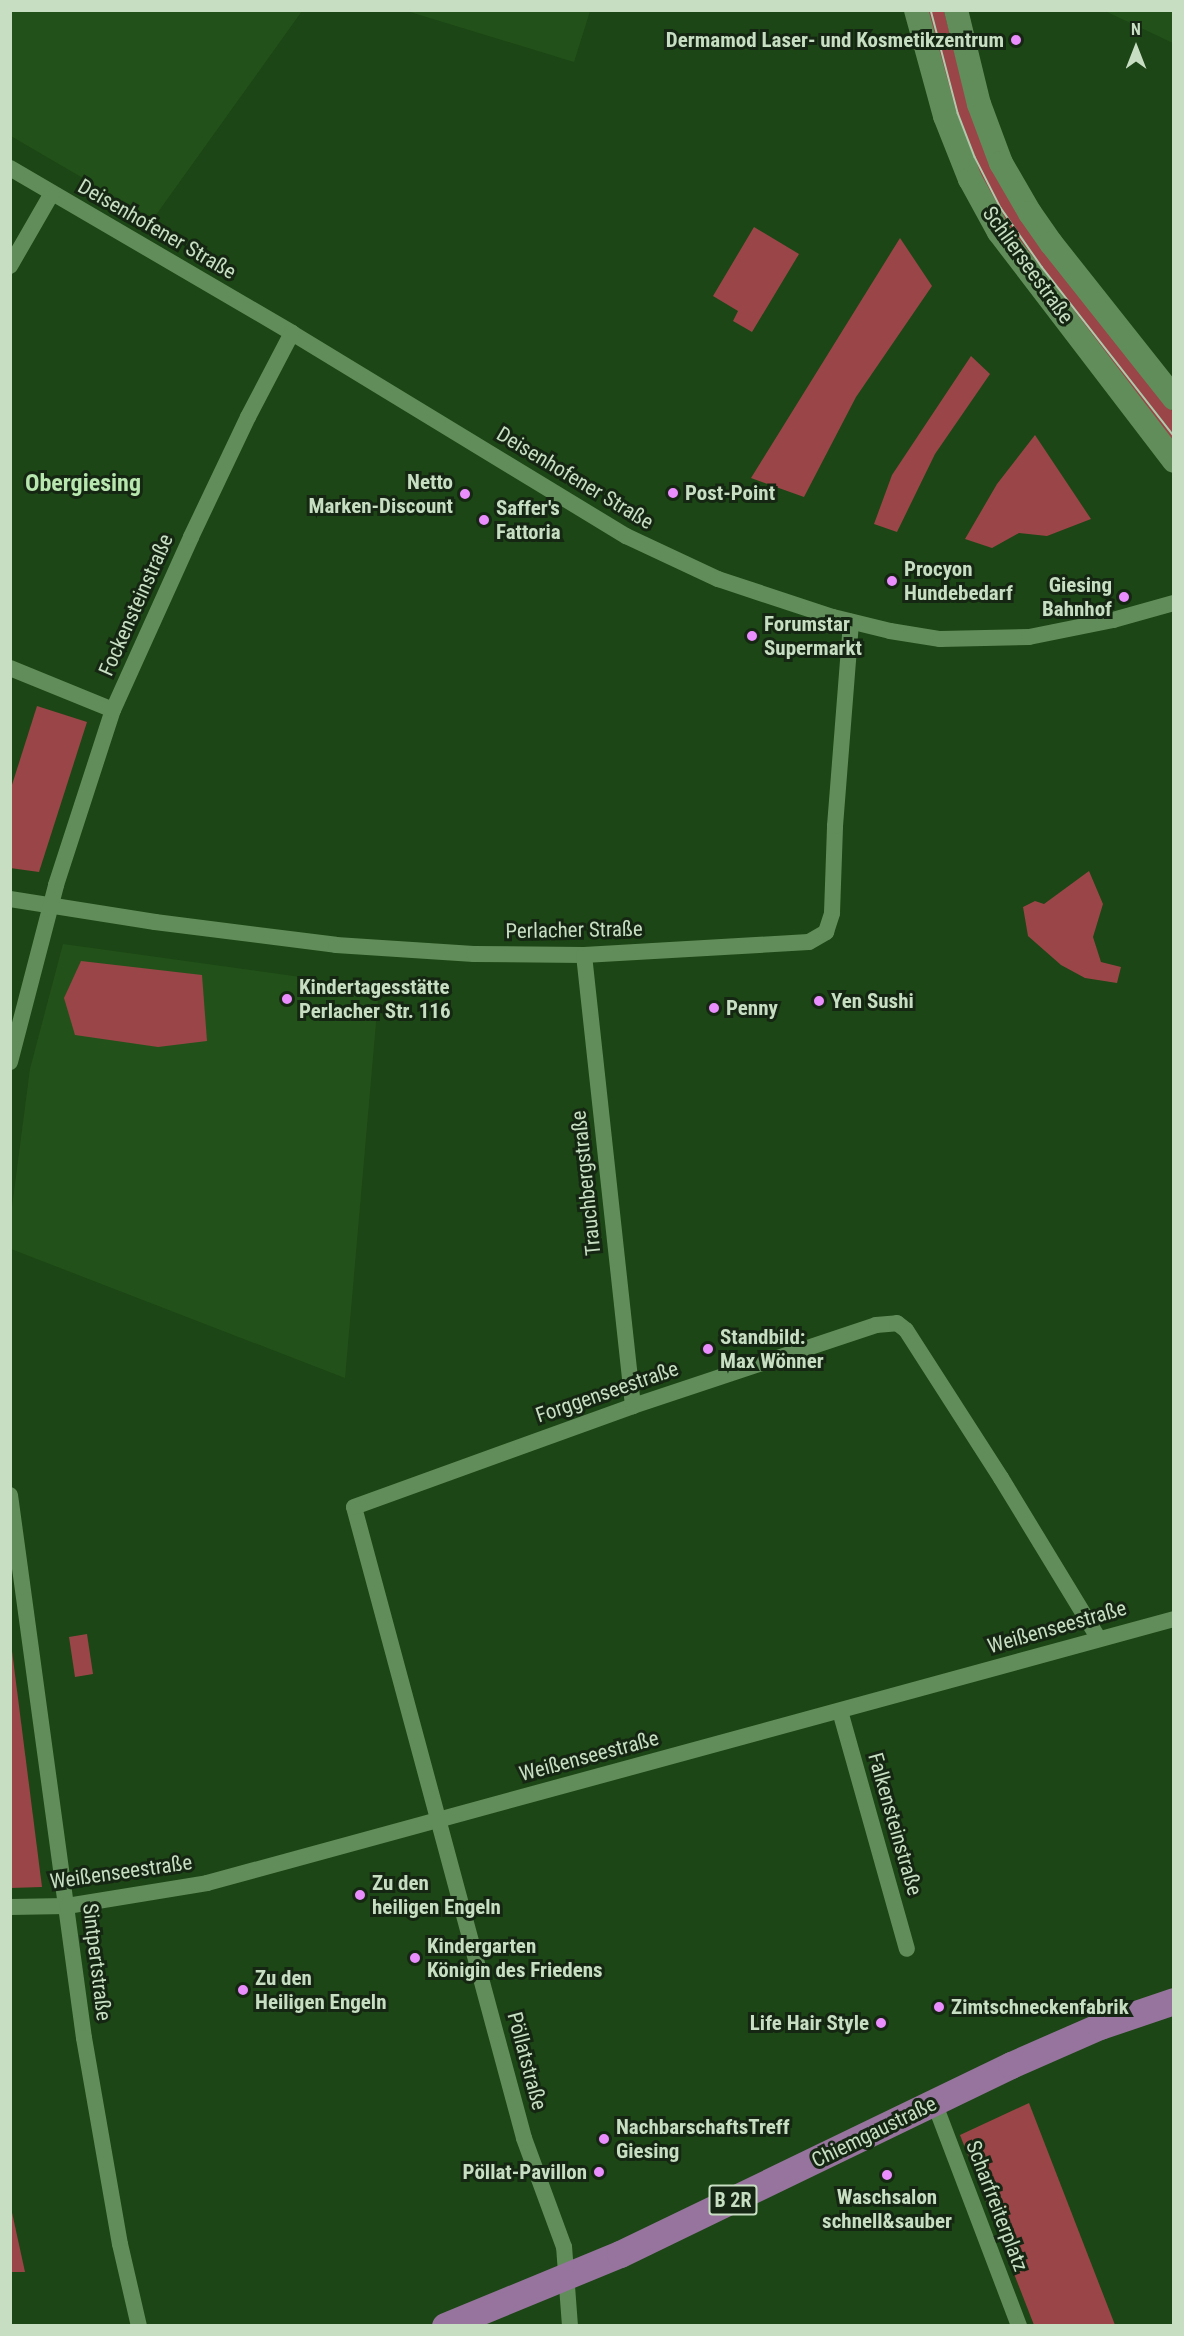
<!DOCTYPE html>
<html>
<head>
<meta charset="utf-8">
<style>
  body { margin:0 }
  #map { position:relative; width:1184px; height:2336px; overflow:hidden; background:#1c4615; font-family:"Roboto Condensed",sans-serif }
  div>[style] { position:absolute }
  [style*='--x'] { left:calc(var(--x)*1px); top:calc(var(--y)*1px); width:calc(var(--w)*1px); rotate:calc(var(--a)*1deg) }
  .built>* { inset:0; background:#22521a }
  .green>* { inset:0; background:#9a4547 }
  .minor>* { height:16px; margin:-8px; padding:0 8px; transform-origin:8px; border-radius:8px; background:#618d5a }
  .secondary>* { height:24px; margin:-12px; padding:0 12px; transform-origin:12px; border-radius:12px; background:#618d5a }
  .primary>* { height:27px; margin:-13.5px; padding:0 13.5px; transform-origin:13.5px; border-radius:13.5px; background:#96749d }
  .tram>* { height:1.5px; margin:-0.75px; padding:0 0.75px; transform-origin:0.75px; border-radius:0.75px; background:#afc9ab }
  .dots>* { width:16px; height:16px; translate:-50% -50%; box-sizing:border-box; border:3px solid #152712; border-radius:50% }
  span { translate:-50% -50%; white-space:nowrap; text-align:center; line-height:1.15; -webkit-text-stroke:6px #152712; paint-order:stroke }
  .shield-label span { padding:2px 4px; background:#152712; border:2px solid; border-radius:4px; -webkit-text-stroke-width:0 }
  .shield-label { font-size:20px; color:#c7dec3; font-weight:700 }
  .poi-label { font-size:21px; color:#c7dec3; font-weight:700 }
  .right { translate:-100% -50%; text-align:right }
  .left { translate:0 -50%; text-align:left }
  .street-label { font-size:21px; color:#c7dec3 }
  .quarter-label { font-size:24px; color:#b7e6ae; font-weight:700 }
  .frame { position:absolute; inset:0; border:12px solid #c7dec3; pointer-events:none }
  .north { position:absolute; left:1106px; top:18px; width:60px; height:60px; -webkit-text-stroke:4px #152712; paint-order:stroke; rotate:0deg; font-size:16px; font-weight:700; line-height:24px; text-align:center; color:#c7dec3 }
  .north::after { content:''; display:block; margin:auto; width:21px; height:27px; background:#c7dec3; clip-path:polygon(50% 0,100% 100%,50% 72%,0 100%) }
</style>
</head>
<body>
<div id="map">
  <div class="built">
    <i style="clip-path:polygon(11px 10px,302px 10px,302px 11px,153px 219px,11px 136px)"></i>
    <i style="clip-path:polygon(407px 11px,590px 11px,574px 62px)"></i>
    <i style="clip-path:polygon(1105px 11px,1173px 11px,1173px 43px)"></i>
    <i style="clip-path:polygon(63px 944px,379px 988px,345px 1378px,11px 1249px,11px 1215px,30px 1069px)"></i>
  </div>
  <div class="green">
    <i style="clip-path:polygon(925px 11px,944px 11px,967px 101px,1120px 343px,1173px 412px,1173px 442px,1024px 252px,972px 165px)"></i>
    <i style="clip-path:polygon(754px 227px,799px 254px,752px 332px,733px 321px,738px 311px,713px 296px)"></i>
    <i style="clip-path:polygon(900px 238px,932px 286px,856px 397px,804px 497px,751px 478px)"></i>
    <i style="clip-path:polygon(971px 356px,990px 374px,935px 454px,897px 532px,874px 524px,892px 475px)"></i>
    <i style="clip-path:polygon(1035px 435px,1091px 519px,1047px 536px,1019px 533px,992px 548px,965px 539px,997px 484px)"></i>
    <i style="clip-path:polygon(37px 706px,87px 722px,39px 872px,10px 868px,11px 788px)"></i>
    <i style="clip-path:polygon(1089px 871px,1103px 904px,1093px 937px,1101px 962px,1121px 967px,1117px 983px,1085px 978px,1061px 965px,1028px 936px,1023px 907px,1035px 901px,1044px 904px)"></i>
    <i style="clip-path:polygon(81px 961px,202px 975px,207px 1041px,158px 1047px,75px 1035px,64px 998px)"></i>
    <i style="clip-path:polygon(87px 1634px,93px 1674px,75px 1677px,69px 1637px)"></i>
    <i style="clip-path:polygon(10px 1643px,11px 1643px,42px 1887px,11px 1888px)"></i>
    <i style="clip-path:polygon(1029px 2103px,1115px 2325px,1034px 2325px,960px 2135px)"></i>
    <i style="clip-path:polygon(11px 2208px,25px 2272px,11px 2272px)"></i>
  </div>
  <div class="minor">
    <i style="--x:10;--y:168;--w:327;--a:30.3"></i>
    <i style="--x:292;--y:333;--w:391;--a:31.3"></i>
    <i style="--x:626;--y:536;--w:102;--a:25.1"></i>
    <i style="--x:718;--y:579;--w:121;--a:18.3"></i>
    <i style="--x:833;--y:617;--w:59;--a:13.8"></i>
    <i style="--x:890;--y:631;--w:51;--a:9.1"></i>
    <i style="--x:940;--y:639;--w:89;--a:-1.3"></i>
    <i style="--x:1029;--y:637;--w:86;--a:-11.4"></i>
    <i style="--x:1113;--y:620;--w:63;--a:-15.6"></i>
    <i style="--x:10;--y:266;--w:84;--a:-60.1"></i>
    <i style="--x:10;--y:668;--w:111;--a:22.2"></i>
    <i style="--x:10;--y:899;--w:147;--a:9"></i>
    <i style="--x:155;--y:922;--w:182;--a:7.2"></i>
    <i style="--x:336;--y:945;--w:138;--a:3.7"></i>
    <i style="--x:474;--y:954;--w:110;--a:0.5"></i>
    <i style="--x:584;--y:955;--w:225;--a:-3.3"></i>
    <i style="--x:809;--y:942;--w:20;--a:-30"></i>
    <i style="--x:826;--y:932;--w:20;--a:-72"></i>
    <i style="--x:832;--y:913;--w:87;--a:-88"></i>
    <i style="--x:835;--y:826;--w:205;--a:-85.5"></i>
    <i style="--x:584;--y:955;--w:454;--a:83.8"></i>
    <i style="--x:10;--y:1062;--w:183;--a:-75.4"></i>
    <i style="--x:56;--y:885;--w:184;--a:-72"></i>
    <i style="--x:113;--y:710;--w:190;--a:-65.7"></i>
    <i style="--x:191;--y:537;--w:133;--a:-64.6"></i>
    <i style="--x:248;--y:417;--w:95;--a:-62.4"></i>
    <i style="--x:10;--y:1495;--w:548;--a:82.24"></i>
    <i style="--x:84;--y:2038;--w:209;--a:80.1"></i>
    <i style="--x:120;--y:2244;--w:84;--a:77"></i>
    <i style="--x:840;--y:1711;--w:247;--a:74.3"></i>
    <i style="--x:10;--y:1907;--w:57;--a:-1"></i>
    <i style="--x:67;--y:1906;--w:142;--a:-9.3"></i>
    <i style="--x:207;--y:1883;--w:1002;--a:-15.27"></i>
    <i style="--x:934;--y:2102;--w:240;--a:69.2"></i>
    <i style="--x:570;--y:2326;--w:79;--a:-94.3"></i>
    <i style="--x:564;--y:2247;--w:116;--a:-110.2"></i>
    <i style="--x:524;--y:2138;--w:653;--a:-105.08"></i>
    <i style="--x:354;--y:1507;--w:297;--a:-19.9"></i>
    <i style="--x:633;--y:1406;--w:256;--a:-18.4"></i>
    <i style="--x:876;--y:1325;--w:21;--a:-5"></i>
    <i style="--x:897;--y:1323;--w:11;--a:38"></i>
    <i style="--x:906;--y:1330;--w:176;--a:57.3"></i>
    <i style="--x:1001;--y:1478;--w:188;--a:58.7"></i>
  </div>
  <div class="secondary">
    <i style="--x:916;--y:10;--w:110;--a:74.7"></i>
    <i style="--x:945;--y:116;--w:68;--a:68.4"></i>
    <i style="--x:970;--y:179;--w:60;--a:61.3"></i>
    <i style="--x:999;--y:232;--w:288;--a:52.6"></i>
    <i style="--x:956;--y:10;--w:97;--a:76.3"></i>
    <i style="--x:979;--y:104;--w:63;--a:69.6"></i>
    <i style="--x:1001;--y:163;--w:58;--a:59.9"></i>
    <i style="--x:1030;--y:213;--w:37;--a:55"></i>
    <i style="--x:1051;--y:243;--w:198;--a:51.6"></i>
  </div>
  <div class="primary">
    <i style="--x:445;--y:2326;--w:189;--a:-22.4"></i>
    <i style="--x:620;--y:2254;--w:434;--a:-25.8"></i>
    <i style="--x:1011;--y:2065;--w:97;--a:-23.7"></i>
    <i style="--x:1100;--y:2026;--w:78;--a:-18.7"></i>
  </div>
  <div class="tram">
    <i style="--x:931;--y:10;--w:106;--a:75.3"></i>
    <i style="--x:958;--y:113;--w:47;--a:68.9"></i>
    <i style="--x:975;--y:157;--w:57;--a:63"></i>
    <i style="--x:1001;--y:208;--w:72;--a:55.2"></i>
    <i style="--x:1042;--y:267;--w:214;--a:52"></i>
  </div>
  <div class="dots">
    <i style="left:1016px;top:40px;background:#ea8dfd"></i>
    <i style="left:673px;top:493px;background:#ea8dfd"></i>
    <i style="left:465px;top:494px;background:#ea8dfd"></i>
    <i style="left:484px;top:520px;background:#ea8dfd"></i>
    <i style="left:892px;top:581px;background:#ea8dfd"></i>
    <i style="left:1124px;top:597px;background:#ea8dfd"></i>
    <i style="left:752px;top:636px;background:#ea8dfd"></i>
    <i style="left:287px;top:999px;background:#ea8dfd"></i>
    <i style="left:819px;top:1001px;background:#ea8dfd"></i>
    <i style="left:714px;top:1008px;background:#ea8dfd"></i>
    <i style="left:708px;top:1349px;background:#ea8dfd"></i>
    <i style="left:360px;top:1895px;background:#ea8dfd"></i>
    <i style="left:415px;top:1958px;background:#ea8dfd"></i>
    <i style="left:243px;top:1990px;background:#ea8dfd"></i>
    <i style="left:939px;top:2007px;background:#ea8dfd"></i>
    <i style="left:881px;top:2023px;background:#ea8dfd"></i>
    <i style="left:604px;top:2139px;background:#ea8dfd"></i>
    <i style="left:599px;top:2172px;background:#ea8dfd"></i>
    <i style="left:887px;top:2175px;background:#ea8dfd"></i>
  </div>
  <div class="shield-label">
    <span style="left:733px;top:2200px">B 2R</span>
  </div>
  <div class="poi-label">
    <span class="right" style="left:1004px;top:40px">Dermamod Laser- und Kosmetikzentrum</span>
    <span class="right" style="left:453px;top:494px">Netto<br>Marken-Discount</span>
    <span class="left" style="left:685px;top:493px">Post-Point</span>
    <span class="left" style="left:496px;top:520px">Saffer's<br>Fattoria</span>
    <span class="left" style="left:904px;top:581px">Procyon<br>Hundebedarf</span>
    <span class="right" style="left:1112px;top:597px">Giesing<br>Bahnhof</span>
    <span class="left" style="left:764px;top:636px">Forumstar<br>Supermarkt</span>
    <span class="left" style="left:299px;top:999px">Kindertagesstätte<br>Perlacher Str. 116</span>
    <span class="left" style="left:831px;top:1001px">Yen Sushi</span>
    <span class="left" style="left:726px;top:1008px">Penny</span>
    <span class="left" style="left:720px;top:1349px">Standbild:<br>Max Wönner</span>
    <span class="left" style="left:372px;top:1895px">Zu den<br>heiligen Engeln</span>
    <span class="left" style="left:427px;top:1958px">Kindergarten<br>Königin des Friedens</span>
    <span class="left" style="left:255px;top:1990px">Zu den<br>Heiligen Engeln</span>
    <span class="left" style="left:951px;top:2007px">Zimtschneckenfabrik</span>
    <span class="right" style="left:869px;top:2023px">Life Hair Style</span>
    <span class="left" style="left:616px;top:2139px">NachbarschaftsTreff<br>Giesing</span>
    <span class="right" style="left:587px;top:2172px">Pöllat-Pavillon</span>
    <span style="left:887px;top:2209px">Waschsalon<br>schnell&amp;sauber</span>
  </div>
  <div class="street-label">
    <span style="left:157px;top:229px;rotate:30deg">Deisenhofener Straße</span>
    <span style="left:1028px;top:265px;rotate:54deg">Schlierseestraße</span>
    <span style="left:575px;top:478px;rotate:31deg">Deisenhofener Straße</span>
    <span style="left:136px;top:605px;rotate:-66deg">Fockensteinstraße</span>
    <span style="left:574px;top:930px;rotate:-1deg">Perlacher Straße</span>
    <span style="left:586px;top:1183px;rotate:-96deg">Trauchbergstraße</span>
    <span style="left:607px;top:1392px;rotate:-19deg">Forggenseestraße</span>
    <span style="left:1057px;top:1627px;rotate:-16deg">Weißenseestraße</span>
    <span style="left:589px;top:1756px;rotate:-15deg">Weißenseestraße</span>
    <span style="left:895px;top:1824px;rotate:74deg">Falkensteinstraße</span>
    <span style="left:121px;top:1872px;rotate:-8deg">Weißenseestraße</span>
    <span style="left:97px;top:1962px;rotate:83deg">Sintpertstraße</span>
    <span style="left:527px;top:2061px;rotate:75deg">Pöllatstraße</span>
    <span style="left:874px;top:2132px;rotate:-26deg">Chiemgaustraße</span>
    <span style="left:997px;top:2206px;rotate:69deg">Scharfreiterplatz</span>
  </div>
  <div class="quarter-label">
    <span style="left:83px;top:484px">Obergiesing</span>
  </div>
  <div class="frame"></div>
  <div class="north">N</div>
</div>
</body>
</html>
